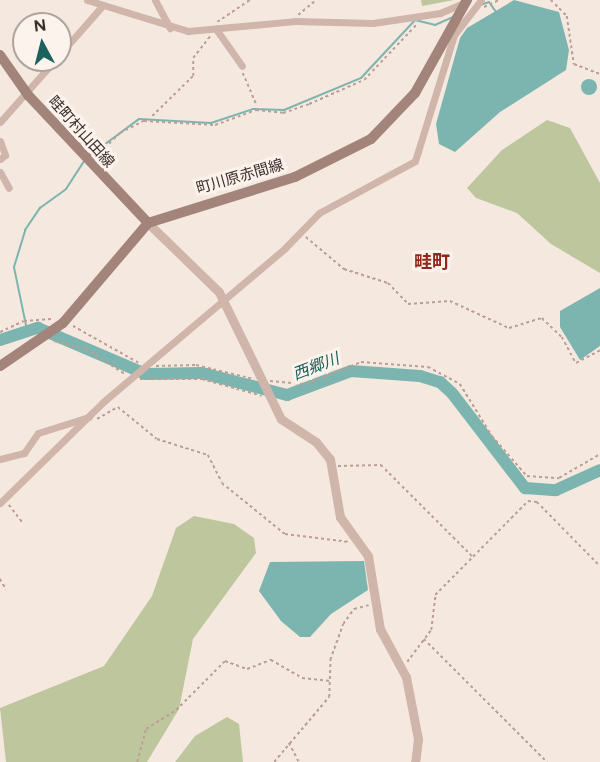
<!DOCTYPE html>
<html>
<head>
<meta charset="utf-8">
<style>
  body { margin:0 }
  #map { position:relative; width:600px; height:762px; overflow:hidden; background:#f5e8df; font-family:Figtree,"Noto Sans JP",sans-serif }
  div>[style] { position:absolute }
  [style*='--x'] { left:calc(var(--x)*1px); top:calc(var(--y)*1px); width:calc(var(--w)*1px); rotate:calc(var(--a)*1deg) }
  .green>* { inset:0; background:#bec69e }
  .water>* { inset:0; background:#7cb5af }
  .round { border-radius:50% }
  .stream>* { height:2px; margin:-1px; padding:0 1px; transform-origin:1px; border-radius:1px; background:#7cb5af }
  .river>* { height:12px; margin:-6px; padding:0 6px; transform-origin:6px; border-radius:6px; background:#7cb5af }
  .path>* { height:1.5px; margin-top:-0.75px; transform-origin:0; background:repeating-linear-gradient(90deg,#bb9f94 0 3px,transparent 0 6px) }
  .minor>* { height:7px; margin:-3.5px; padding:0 3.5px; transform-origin:3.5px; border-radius:3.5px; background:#cfb5aa }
  .tertiary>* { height:9px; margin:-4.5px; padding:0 4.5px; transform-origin:4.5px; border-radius:4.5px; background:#cfb5aa }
  .secondary>* { height:10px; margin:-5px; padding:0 5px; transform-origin:5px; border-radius:5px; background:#a3847b }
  span { translate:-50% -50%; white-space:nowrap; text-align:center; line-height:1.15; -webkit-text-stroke:6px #fcf3ed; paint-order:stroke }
  .street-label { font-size:15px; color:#3b2d2a }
  .water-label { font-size:16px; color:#1b615c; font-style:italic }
  .quarter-label { font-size:18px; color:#91271c; font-weight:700 }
  .north { position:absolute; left:12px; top:12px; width:60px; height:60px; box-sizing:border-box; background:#fcf3ed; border:2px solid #afa49f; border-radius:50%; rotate:353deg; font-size:16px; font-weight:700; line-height:24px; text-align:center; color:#3b2d2a }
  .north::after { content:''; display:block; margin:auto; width:21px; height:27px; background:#1b615c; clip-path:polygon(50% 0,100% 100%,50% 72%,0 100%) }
</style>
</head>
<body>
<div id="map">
  <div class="green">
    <i style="clip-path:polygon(421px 0,454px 0,422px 6px)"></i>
    <i style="clip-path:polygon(547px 120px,570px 128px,600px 183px,600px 273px,551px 244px,517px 213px,476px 198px,467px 188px,502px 150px)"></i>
    <i style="clip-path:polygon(194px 516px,234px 524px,254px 538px,256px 553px,193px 639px,179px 709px,147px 762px,6px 762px,0 708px,104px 666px,152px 596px,176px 528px)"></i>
    <i style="clip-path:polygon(227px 717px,239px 724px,243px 762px,175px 762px,195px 736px)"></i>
  </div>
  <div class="water">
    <i style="clip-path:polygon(514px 0,559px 12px,569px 50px,566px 70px,500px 112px,455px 152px,439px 144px,436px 124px,460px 38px,467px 28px)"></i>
    <i class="round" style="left:581px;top:79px;width:16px;height:16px"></i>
    <i style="clip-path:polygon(600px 288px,600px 346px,580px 360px,560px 327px,560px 311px)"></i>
    <i style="clip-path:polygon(364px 561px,368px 590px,331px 614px,310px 637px,300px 637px,281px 621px,259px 591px,270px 562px)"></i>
  </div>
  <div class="stream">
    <i style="--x:480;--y:5;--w:9;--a:-18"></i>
    <i style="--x:489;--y:2;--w:12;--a:55"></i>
    <i style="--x:89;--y:156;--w:62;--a:-36.5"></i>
    <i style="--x:139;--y:119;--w:72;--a:3.2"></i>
    <i style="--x:211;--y:123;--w:44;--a:-18.4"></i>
    <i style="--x:253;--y:109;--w:31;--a:2"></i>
    <i style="--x:284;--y:110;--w:83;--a:-22.6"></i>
    <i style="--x:361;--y:78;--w:79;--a:-47"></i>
    <i style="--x:415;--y:20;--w:21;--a:14"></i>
    <i style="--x:435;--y:25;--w:20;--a:-24"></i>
    <i style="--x:27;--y:330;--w:64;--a:-101.7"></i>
    <i style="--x:14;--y:267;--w:39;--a:-73"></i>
    <i style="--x:25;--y:230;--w:27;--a:-56"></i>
    <i style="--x:40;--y:208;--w:32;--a:-36"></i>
    <i style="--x:66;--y:189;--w:35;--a:-57"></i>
  </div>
  <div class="river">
    <i style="--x:0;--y:340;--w:40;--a:-18"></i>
    <i style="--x:38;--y:328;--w:117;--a:23.1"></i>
    <i style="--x:146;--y:374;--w:56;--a:-1"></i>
    <i style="--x:202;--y:373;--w:88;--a:14.5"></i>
    <i style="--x:287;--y:395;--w:68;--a:-20.6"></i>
    <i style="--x:351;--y:371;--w:69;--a:4.1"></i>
    <i style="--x:420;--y:376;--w:21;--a:17"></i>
    <i style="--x:440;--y:382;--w:16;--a:43"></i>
    <i style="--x:452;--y:393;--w:120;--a:52.5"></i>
    <i style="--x:525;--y:488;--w:31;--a:4"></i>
    <i style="--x:556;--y:490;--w:48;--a:-24.4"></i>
  </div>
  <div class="path">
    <i style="--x:551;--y:0;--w:23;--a:45"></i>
    <i style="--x:567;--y:16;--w:49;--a:81.7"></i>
    <i style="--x:574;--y:64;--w:28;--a:21"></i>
    <i style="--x:484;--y:7;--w:17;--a:-25"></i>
    <i style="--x:298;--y:15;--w:23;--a:-40"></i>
    <i style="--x:217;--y:22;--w:40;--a:-34"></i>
    <i style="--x:243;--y:73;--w:34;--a:67"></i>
    <i style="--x:152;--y:116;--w:57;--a:-44.3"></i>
    <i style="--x:193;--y:76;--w:18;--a:-90"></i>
    <i style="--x:193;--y:58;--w:28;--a:-52"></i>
    <i style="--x:96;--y:156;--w:33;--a:-44"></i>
    <i style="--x:120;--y:133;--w:27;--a:-27"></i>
    <i style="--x:144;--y:121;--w:71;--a:3.2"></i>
    <i style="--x:215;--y:125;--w:44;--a:-20.1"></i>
    <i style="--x:256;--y:110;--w:27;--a:6"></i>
    <i style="--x:283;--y:113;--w:28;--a:-19"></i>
    <i style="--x:309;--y:104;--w:60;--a:-23.6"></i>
    <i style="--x:364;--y:80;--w:77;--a:-46.6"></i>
    <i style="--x:306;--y:237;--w:50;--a:40.1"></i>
    <i style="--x:344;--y:269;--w:46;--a:17.7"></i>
    <i style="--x:388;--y:283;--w:29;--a:46"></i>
    <i style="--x:408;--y:304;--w:42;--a:-4.1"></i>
    <i style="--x:450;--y:301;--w:65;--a:24.6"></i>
    <i style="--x:509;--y:328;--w:34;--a:-17"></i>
    <i style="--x:542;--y:318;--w:28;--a:44"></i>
    <i style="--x:562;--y:337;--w:30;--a:62"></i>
    <i style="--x:576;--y:363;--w:27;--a:-28"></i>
    <i style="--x:73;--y:326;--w:76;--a:29.3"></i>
    <i style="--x:0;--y:332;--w:26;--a:-25"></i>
    <i style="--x:24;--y:321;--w:27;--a:-4"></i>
    <i style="--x:54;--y:341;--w:33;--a:14"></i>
    <i style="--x:86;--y:349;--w:46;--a:32.7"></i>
    <i style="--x:156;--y:366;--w:40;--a:-1.4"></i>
    <i style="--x:196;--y:365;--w:60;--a:13.6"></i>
    <i style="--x:140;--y:379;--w:62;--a:0"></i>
    <i style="--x:202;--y:379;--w:62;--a:15.8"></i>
    <i style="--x:270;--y:381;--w:36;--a:5"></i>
    <i style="--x:306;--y:384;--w:59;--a:-21.8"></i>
    <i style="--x:361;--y:362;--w:67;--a:4.3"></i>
    <i style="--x:428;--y:367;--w:36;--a:28"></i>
    <i style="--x:460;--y:384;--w:61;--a:58.4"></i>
    <i style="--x:492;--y:436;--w:53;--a:48.8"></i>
    <i style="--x:527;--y:476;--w:32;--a:4"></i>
    <i style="--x:559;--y:478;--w:48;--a:-30.3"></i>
    <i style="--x:97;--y:419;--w:24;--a:-30"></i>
    <i style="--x:118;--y:407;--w:50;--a:39.4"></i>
    <i style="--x:157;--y:439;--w:53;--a:17.4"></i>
    <i style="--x:208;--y:455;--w:31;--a:63"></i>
    <i style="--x:222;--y:483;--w:81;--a:39"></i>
    <i style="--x:285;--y:534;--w:65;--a:7"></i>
    <i style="--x:338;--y:466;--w:43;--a:-1.3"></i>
    <i style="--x:381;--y:465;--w:129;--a:45"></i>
    <i style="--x:9;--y:505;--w:23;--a:52"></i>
    <i style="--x:0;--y:579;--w:12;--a:59"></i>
    <i style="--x:424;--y:639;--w:174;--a:45"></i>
    <i style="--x:407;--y:662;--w:40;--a:-53"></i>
    <i style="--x:431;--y:630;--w:35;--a:-83"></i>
    <i style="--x:435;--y:595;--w:132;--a:-45.3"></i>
    <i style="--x:528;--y:501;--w:9;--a:6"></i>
    <i style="--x:537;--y:502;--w:90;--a:45.5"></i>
    <i style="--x:289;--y:743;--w:21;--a:62"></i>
    <i style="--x:137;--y:762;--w:34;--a:-75"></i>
    <i style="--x:146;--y:729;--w:36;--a:-32"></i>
    <i style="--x:176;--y:710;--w:69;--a:-45"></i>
    <i style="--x:225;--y:661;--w:23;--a:20"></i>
    <i style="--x:247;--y:669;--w:26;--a:-21"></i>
    <i style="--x:271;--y:660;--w:36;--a:30"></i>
    <i style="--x:302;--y:678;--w:29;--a:6"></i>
    <i style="--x:274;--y:762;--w:85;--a:-49.8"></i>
    <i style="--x:329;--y:697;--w:37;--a:-88"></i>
    <i style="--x:330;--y:660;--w:38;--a:-70"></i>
    <i style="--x:343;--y:624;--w:19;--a:-54"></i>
    <i style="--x:354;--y:609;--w:16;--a:-15"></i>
  </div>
  <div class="minor">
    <i style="--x:87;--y:0;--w:106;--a:17.1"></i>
    <i style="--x:188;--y:31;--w:107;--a:-5.3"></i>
    <i style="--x:295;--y:21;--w:78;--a:1.5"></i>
    <i style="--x:373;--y:23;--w:68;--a:-8.5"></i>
    <i style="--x:440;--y:13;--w:28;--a:-23"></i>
    <i style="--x:155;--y:0;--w:32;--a:62"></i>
    <i style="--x:216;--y:29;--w:45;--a:54.9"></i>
    <i style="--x:60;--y:54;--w:65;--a:-48.7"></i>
    <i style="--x:0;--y:122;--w:83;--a:-48.4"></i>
    <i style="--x:0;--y:141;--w:15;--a:70"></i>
    <i style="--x:5;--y:155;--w:6;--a:141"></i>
    <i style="--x:0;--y:172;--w:18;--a:61"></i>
    <i style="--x:0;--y:459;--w:25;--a:-14"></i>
    <i style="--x:24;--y:453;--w:24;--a:-55"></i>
    <i style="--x:38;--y:433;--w:53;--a:-17.4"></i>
    <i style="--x:0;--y:503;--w:144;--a:-44.4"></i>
    <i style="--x:103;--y:402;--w:238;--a:-40.2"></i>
    <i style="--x:285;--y:248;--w:49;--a:-45.8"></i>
    <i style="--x:319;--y:213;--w:109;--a:-28.4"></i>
    <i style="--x:415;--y:161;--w:132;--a:-72.8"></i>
    <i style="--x:454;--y:35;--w:44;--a:-52.4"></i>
  </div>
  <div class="tertiary">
    <i style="--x:148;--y:223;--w:99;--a:44.2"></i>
    <i style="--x:219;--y:292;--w:141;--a:64"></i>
    <i style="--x:281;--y:419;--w:42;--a:33.3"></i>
    <i style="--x:316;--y:442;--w:22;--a:51"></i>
    <i style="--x:330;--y:459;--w:59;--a:80.2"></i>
    <i style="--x:340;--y:517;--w:48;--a:54.3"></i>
    <i style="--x:368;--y:556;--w:74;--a:80.7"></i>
    <i style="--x:380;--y:629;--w:55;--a:61.6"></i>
    <i style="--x:406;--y:677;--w:63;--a:79"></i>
    <i style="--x:418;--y:739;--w:23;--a:97"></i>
  </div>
  <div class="secondary">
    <i style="--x:0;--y:55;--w:49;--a:55"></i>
    <i style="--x:28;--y:95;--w:175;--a:46.8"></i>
    <i style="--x:0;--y:366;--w:76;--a:-34.3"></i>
    <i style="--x:63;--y:323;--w:131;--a:-49.6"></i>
    <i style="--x:148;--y:223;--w:154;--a:-17.4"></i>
    <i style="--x:295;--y:177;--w:85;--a:-26.6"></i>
    <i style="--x:371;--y:139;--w:64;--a:-46.3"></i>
    <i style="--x:415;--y:93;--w:107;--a:-60.8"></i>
  </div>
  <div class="street-label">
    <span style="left:81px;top:132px;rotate:48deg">畦町村山田線</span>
    <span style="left:240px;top:177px;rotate:-16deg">町川原赤間線</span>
  </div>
  <div class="water-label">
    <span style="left:316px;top:367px;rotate:-21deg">西郷川</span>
  </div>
  <div class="quarter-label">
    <span style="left:432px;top:262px">畦町</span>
  </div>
  <div class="north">N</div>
</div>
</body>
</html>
